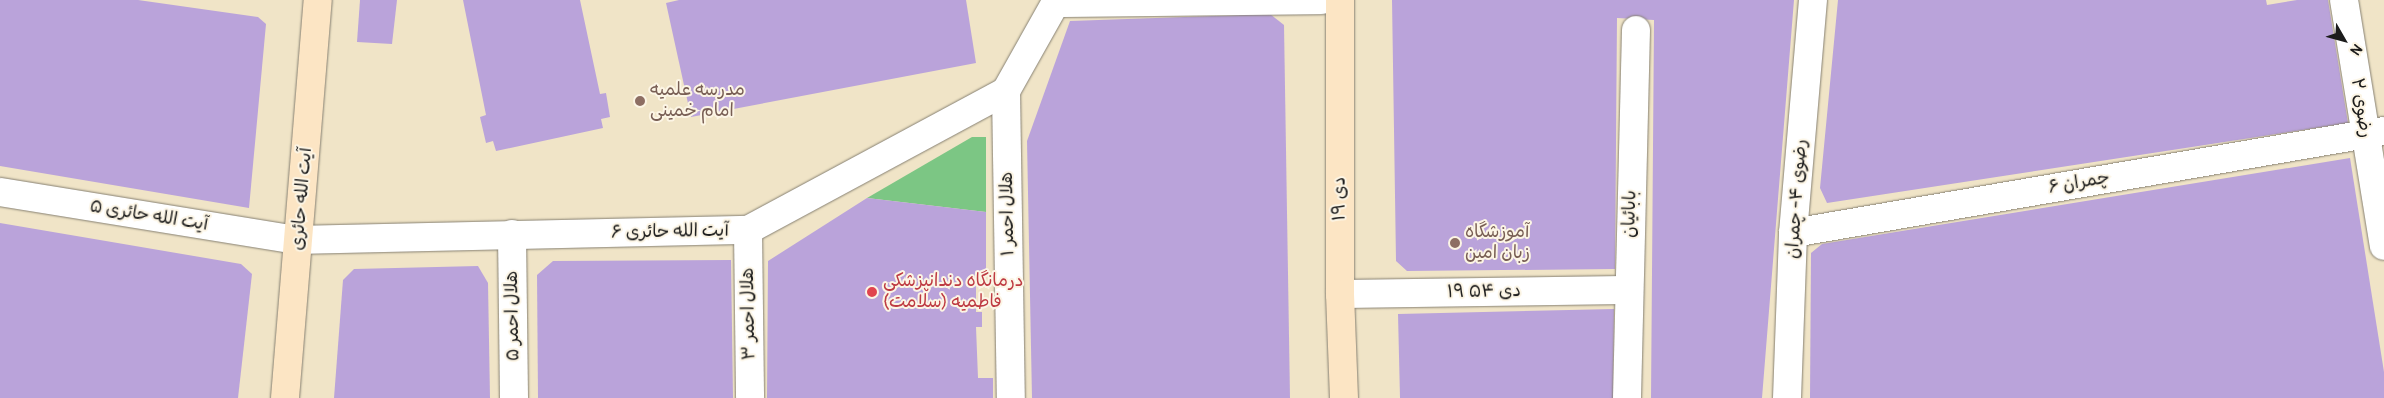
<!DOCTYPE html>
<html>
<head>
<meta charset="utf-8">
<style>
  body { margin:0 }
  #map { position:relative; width:2384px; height:398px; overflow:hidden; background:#f0e4c7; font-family:Pangolin,"Playpen Sans Arabic",sans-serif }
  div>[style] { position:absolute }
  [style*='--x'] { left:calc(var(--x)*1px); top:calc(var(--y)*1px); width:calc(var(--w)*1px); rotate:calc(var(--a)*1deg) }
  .green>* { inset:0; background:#7cc684 }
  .building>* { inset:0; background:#baa3da }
  .roads { filter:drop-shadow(0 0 1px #868072) drop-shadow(0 0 1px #868072) }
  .minor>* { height:28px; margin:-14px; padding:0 14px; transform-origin:14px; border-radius:14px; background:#fff }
  .secondary>* { height:28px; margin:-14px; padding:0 14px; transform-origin:14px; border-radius:14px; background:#fce5c4 }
  .dots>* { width:14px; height:14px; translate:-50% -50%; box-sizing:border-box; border:2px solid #fcf5e5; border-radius:50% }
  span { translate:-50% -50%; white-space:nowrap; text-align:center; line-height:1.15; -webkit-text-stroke:4px #fcf5e5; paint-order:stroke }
  .education-label { font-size:18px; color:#785e54 }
  .left { translate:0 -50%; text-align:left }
  .street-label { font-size:18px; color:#1c1c1c }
  .health-label { font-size:18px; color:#be3a42 }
  .north { position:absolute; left:2319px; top:15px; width:50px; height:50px; -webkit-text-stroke:4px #fcf5e5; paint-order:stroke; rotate:128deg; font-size:14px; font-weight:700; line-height:20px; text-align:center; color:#1c1c1c }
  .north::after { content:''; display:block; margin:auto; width:18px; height:22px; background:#1c1c1c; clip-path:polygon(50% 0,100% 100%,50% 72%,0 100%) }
</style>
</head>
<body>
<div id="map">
  <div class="green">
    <i style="clip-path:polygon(972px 137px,986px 137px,986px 212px,867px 198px)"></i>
  </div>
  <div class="building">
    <i style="clip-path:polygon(0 0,138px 0,258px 17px,266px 24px,249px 208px,0 166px)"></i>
    <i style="clip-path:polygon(360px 0,397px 0,392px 44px,357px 42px)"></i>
    <i style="clip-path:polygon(463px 0,580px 0,600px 94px,606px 93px,610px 117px,601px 119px,603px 128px,496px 151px,493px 141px,486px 143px,480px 117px,486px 115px)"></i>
    <i style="clip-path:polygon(679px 0,966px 0,976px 63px,691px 117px,666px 3px)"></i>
    <i style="clip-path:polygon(1392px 0,1794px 0,1762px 398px,1651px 398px,1654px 20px,1617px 18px,1615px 269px,1407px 271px,1396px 261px)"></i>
    <i style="clip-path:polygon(1838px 0,2266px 0,2267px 5px,2297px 0,2328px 0,2348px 123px,1827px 203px,1820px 188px)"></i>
    <i style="clip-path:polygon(1270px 14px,1284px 25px,1290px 398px,1032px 398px,1027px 141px,1070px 21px)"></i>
    <i style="clip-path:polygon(2350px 158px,2384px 372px,2384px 398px,1810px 398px,1811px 253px,1822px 244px)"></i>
    <i style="clip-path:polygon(867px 198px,986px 212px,986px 273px,976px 273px,976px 312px,982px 312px,982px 327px,976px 327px,978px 378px,993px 378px,993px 398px,767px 398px,768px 261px)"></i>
    <i style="clip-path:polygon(0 223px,241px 264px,252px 274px,238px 398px,0 398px)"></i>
    <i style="clip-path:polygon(731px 260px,733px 398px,538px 398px,537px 275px,553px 261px)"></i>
    <i style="clip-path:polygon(478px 266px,488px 283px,490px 398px,334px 398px,343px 280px,354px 269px)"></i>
    <i style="clip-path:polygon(1614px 309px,1613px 398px,1400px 398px,1398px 314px)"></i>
  </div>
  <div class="roads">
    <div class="minor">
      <i style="--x:2344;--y:0;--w:249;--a:80.8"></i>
      <i style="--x:1055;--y:3;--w:266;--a:-0.6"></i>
      <i style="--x:1006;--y:91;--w:307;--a:89.1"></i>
      <i style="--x:1006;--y:91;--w:104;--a:-60.7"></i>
      <i style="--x:0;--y:192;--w:302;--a:9.2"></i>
      <i style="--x:298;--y:240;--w:450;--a:-1.3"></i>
      <i style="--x:748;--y:230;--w:293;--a:-28.3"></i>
      <i style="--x:748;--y:230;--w:168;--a:89.3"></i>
      <i style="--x:1793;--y:233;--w:600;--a:-9.79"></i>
      <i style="--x:512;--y:234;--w:164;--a:89.3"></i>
      <i style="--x:1340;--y:294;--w:288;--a:-0.8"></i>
      <i style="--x:1627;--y:398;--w:368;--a:-88.6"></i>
      <i style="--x:1787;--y:398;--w:165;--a:-87.9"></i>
      <i style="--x:1793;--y:233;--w:234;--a:-85.1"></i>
    </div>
    <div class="secondary">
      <i style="--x:1340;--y:0;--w:294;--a:90"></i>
      <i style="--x:1340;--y:294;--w:104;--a:87.8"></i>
      <i style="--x:285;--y:398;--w:399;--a:-85.3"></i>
    </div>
  </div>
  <div class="dots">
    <i style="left:640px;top:101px;background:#8d6e63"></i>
    <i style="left:1455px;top:243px;background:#8d6e63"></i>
    <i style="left:872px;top:292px;background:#e0444e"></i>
  </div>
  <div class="education-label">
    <span class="left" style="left:650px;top:101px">مدرسه علمیه<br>امام خمینی</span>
    <span class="left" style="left:1465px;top:243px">آموزشگاه<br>زبان امین</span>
  </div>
  <div class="street-label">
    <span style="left:2361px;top:108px;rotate:81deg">رضوی ۲</span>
    <span style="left:2079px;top:183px;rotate:-10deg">چمران ۶</span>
    <span style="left:302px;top:199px;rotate:-85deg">آیت الله حائری</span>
    <span style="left:1340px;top:199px;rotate:-90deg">۱۹ دی</span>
    <span style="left:1797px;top:199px;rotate:-86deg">رضوی ۴- چمران</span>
    <span style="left:1008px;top:214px;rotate:-91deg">هلال احمر ۱</span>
    <span style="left:1630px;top:214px;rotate:-88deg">بابائیان</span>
    <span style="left:149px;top:216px;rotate:9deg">آیت الله حائری ۵</span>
    <span style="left:670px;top:232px;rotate:-1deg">آیت الله حائری ۶</span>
    <span style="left:1484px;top:292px;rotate:-1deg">۱۹ دی ۵۴</span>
    <span style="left:749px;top:314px;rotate:-91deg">هلال احمر ۳</span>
    <span style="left:513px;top:316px;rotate:-91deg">هلال احمر ۵</span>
  </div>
  <div class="health-label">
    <span class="left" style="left:883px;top:292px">درمانگاه دندانپزشکی<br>فاطمیه (سلامت)</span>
  </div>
  <div class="north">N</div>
</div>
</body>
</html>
